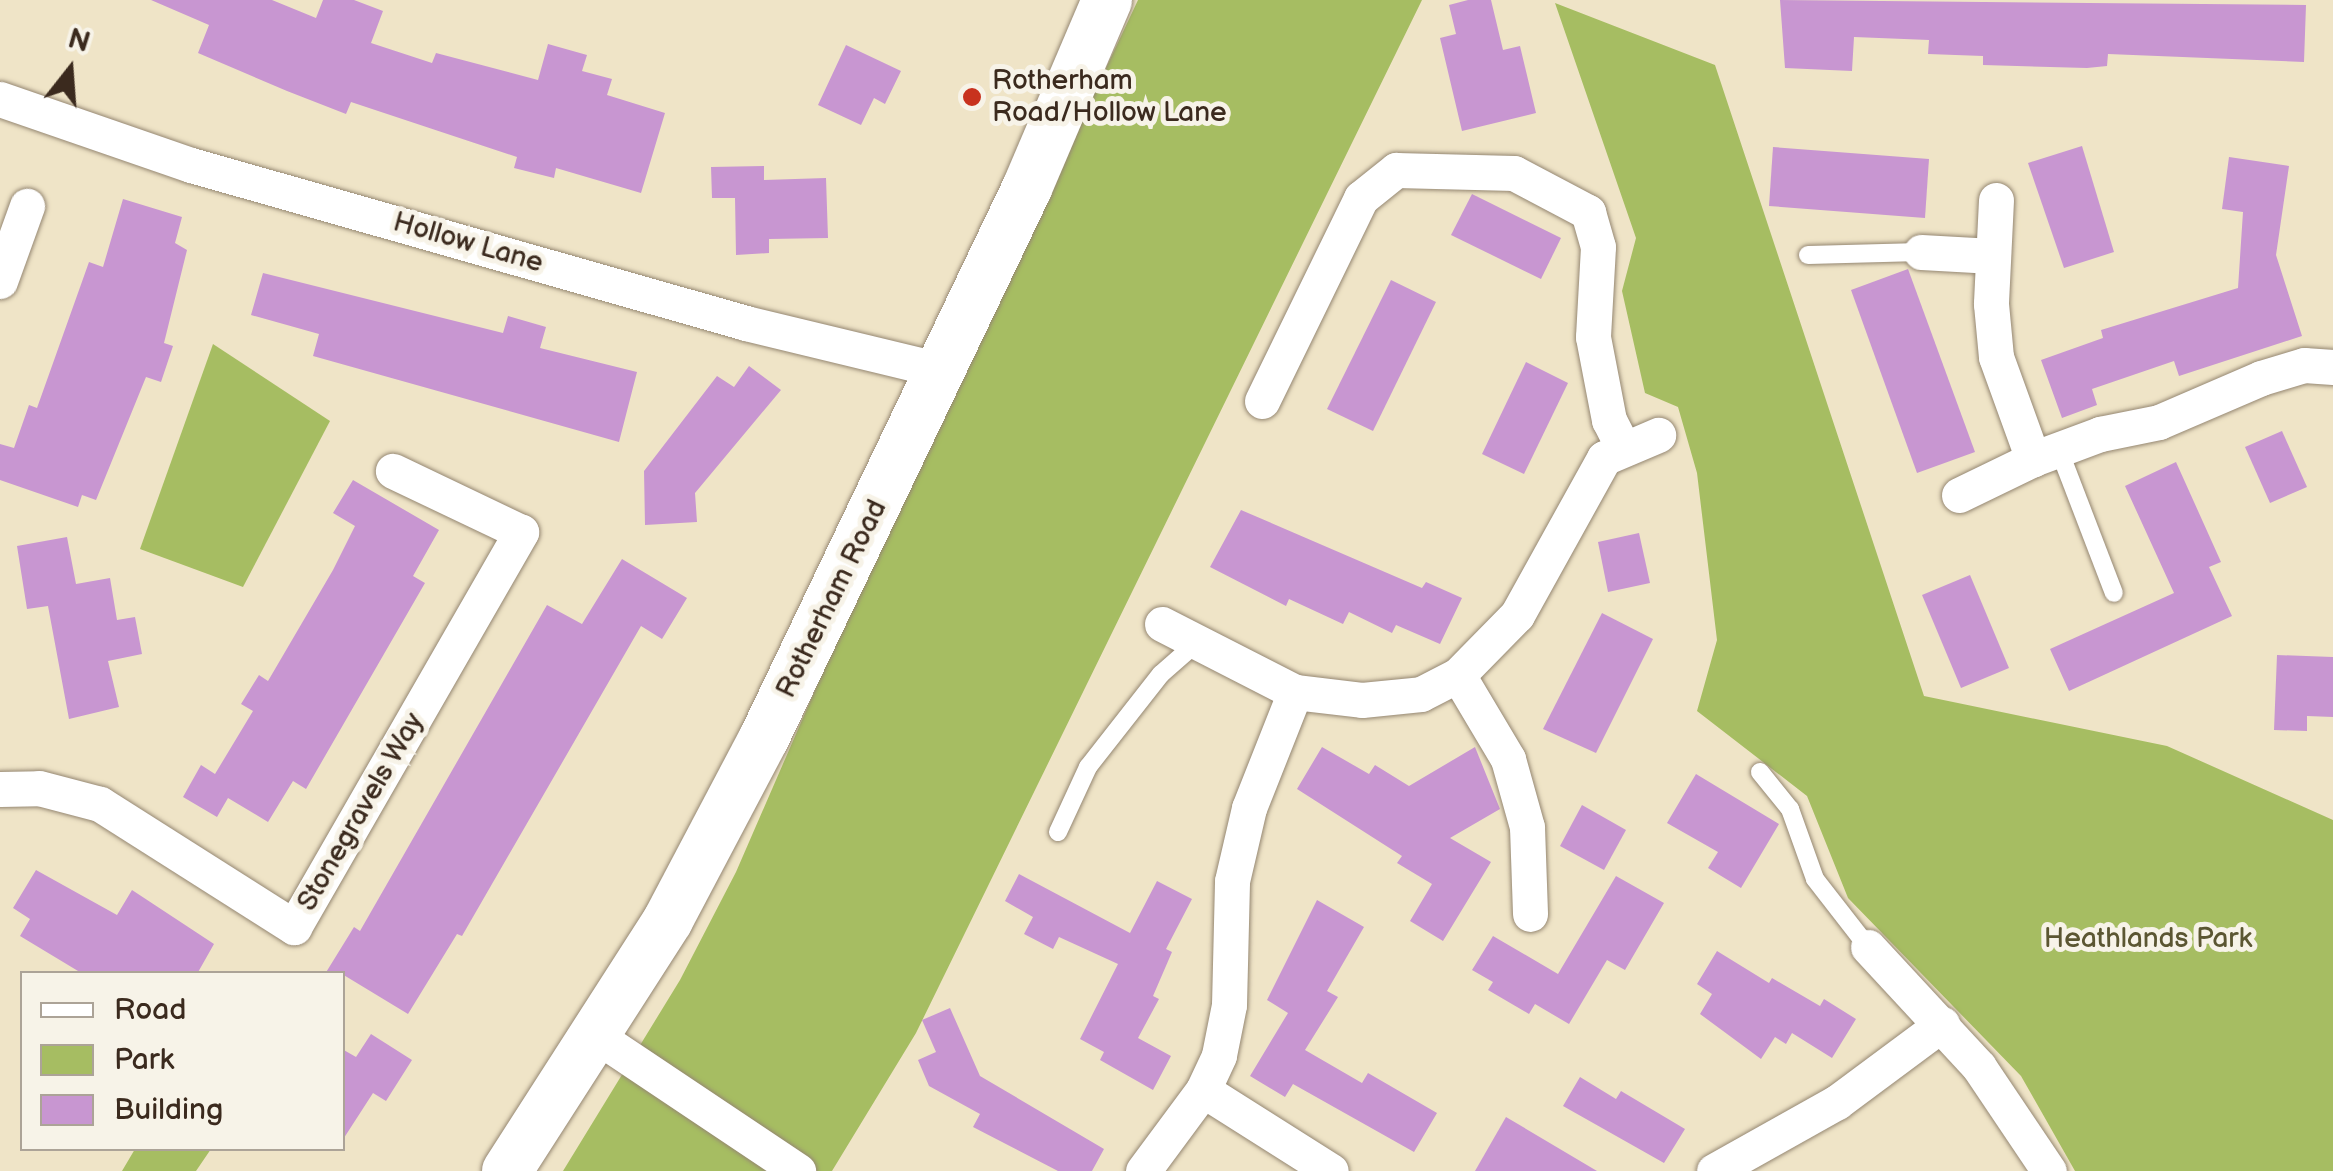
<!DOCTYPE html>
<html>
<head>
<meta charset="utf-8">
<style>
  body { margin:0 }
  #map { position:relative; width:2333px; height:1171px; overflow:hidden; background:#efe4c7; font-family:"Balsamiq Sans",sans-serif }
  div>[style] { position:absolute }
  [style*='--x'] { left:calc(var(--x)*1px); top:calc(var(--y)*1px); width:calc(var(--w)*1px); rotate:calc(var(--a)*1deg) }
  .green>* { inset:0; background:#a6bd62 }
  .building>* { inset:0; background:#c896d1 }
  .roads { filter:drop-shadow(0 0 2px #958772) drop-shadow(0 0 2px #958772) }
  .service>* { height:18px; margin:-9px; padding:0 9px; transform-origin:9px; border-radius:9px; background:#fff }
  .minor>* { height:35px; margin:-17.5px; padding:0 17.5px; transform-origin:17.5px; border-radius:17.5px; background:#fff }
  .secondary>* { height:50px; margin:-25px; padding:0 25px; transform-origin:25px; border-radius:25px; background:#fff }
  .dots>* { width:28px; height:28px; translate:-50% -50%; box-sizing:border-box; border:5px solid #f7f3e8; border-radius:50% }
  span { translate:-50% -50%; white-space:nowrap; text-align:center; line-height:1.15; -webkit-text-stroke:10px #f7f3e8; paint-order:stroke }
  .poi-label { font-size:28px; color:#3b2a1e }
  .left { translate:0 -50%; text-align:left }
  .street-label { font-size:28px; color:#3b2a1e }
  .park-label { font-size:28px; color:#5b5632 }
  .legend { position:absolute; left:20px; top:971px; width:325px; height:180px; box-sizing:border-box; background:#f7f3e8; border:2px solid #aca397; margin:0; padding:12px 18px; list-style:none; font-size:30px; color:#3b2a1e }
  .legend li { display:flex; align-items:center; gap:20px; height:50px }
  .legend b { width:50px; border:2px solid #aca397 }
  .north { position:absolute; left:20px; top:20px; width:100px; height:100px; -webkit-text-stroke:8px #f7f3e8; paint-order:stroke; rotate:17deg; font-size:28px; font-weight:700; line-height:40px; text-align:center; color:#3b2a1e }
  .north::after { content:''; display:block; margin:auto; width:35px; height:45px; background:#3b2a1e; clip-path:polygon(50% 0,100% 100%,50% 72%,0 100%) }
</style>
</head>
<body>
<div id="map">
  <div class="green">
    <i style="clip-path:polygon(1138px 0,1422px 0,916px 1033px,832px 1171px,563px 1171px,680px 980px,736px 872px,842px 628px)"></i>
    <i style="clip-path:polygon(1555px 3px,1715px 65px,1924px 696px,2167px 746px,2333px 820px,2333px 1171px,2075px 1171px,2021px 1076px,1848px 898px,1807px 796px,1697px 711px,1717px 640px,1697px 473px,1678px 407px,1645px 393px,1622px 291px,1636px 238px)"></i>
    <i style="clip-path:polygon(213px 344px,330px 421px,243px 587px,140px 549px)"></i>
    <i style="clip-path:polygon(135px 1149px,135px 1148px,211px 1149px,196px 1171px,122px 1171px)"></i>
  </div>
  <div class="building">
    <i style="clip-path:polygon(151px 0,272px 0,316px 18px,323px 0,354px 0,383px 11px,371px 43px,432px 63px,436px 53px,538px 80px,548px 44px,587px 55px,582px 71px,612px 79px,607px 95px,665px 113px,641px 193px,556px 168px,554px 178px,514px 168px,517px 157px,351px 102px,346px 114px,287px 91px,198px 53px,209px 25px)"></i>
    <i style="clip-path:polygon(1468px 0,1491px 0,1503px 50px,1520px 46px,1536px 113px,1462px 131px,1440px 38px,1456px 34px,1449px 5px)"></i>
    <i style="clip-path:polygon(1780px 0,2306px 5px,2304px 62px,2108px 54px,2107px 66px,2087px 68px,1983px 65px,1983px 56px,1928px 54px,1929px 40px,1854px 37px,1852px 71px,1785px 68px)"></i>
    <i style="clip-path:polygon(846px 45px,901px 71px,885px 104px,874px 98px,861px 125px,818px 105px)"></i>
    <i style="clip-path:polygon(2082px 146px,2114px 252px,2064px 268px,2028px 163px)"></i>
    <i style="clip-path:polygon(1773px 147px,1929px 159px,1925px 218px,1769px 206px)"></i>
    <i style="clip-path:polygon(2229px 157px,2289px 166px,2276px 255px,2302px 336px,2179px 376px,2174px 361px,2092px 389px,2097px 405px,2062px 418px,2041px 360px,2103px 338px,2101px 330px,2238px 288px,2243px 212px,2222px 209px)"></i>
    <i style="clip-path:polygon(764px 166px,764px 180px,826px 178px,828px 238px,769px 239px,769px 253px,736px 255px,735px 198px,712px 198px,711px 167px)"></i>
    <i style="clip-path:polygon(1472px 194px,1561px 238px,1541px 279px,1451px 235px)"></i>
    <i style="clip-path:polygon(123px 199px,182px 217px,175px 243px,187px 250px,164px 343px,173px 346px,161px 382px,146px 377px,96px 500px,82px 495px,78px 507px,0 480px,0 444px,14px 448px,29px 405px,37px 408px,89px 262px,103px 267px)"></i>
    <i style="clip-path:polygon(1908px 269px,1975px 452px,1917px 473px,1851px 290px)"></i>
    <i style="clip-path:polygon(263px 273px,503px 333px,508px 316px,546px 327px,540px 348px,637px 372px,619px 442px,313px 356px,319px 334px,251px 315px)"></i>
    <i style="clip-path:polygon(1391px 280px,1436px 302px,1373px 431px,1327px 409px)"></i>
    <i style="clip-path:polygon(1526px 362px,1568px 383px,1524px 474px,1482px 454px)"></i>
    <i style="clip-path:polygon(749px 366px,781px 390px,695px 493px,697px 522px,645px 525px,644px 471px,717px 376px,734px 387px)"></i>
    <i style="clip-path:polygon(2282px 431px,2307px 487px,2270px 503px,2245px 447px)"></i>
    <i style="clip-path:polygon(2176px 462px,2221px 562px,2209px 567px,2232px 616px,2069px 691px,2050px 649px,2174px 593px,2125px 486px)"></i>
    <i style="clip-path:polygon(353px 480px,439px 530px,413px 576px,425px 583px,306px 789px,293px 781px,268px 822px,228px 798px,217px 817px,183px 797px,201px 765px,215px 774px,253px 711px,241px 704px,259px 675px,268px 681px,333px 570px,355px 526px,333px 513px)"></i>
    <i style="clip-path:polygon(1241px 510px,1422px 588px,1426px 582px,1462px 598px,1440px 644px,1396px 625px,1392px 633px,1349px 612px,1343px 624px,1289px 599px,1286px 606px,1210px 567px)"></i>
    <i style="clip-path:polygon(1639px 533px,1650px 583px,1608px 592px,1598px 542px)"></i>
    <i style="clip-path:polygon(67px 537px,76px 584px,110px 578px,117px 620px,135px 617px,142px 654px,108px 661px,119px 707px,69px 719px,48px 606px,27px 609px,17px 546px)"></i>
    <i style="clip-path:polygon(622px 559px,687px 598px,662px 639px,641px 626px,462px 936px,457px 934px,408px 1014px,342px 974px,325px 974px,354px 927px,360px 931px,547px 605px,582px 624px)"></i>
    <i style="clip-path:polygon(1970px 575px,2009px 668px,1961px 688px,1922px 595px)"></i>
    <i style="clip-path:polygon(1602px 613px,1653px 639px,1596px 753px,1543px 729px)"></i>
    <i style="clip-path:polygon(2277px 655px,2333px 657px,2333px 717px,2307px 716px,2307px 731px,2274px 730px)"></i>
    <i style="clip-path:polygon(1322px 747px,1369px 774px,1375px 765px,1409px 786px,1475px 747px,1500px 809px,1450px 838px,1491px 862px,1443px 941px,1410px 921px,1432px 884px,1397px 863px,1402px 856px,1297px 789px)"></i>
    <i style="clip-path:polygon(1696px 774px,1779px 824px,1741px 888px,1708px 868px,1718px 852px,1667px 823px)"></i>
    <i style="clip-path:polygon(1582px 805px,1626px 830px,1604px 870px,1560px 846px)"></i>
    <i style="clip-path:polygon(36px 870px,117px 915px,132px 890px,214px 944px,197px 974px,83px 974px,20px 936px,30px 919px,13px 908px)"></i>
    <i style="clip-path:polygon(1019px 874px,1130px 933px,1157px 881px,1192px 899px,1166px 949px,1172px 952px,1153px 996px,1159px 999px,1138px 1038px,1171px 1056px,1153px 1090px,1100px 1060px,1104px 1052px,1080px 1039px,1118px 964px,1059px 937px,1053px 949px,1024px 934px,1033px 917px,1005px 901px)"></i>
    <i style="clip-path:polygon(1616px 876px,1664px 903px,1625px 970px,1607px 960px,1569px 1024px,1535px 1004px,1529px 1014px,1488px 990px,1493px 982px,1472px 970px,1493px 936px,1558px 974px)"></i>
    <i style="clip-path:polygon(1317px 900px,1364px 927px,1327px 991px,1338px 997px,1305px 1050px,1362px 1083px,1368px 1073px,1437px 1113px,1414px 1152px,1293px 1084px,1285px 1097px,1250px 1076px,1288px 1013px,1267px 1000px)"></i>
    <i style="clip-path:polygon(1717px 951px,1769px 983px,1772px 978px,1820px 1006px,1824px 999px,1856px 1019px,1832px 1058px,1792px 1033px,1786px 1044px,1775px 1037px,1761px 1059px,1700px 1014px,1712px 994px,1697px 984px)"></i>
    <i style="clip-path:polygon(950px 1008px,980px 1076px,1104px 1149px,1092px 1171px,1058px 1171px,973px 1127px,980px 1114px,929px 1086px,918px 1060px,936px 1052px,922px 1020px)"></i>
    <i style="clip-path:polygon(371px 1034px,412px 1060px,386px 1101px,373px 1093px,342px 1141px,342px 1049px,356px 1057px)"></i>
    <i style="clip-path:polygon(1580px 1077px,1616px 1099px,1621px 1091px,1685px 1129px,1664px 1163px,1563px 1106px)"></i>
    <i style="clip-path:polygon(1506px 1117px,1597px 1171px,1475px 1171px)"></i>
  </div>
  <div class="roads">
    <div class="service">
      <i style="--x:1808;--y:255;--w:113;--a:-1.5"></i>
      <i style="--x:2059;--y:450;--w:153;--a:69"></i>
      <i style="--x:1760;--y:772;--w:48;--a:51"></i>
      <i style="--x:1790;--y:809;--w:74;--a:70.3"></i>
      <i style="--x:1815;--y:879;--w:86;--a:52.1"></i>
      <i style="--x:1058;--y:832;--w:72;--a:-65.2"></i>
      <i style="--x:1088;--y:767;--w:118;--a:-51.9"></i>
      <i style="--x:1161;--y:674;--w:44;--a:-41.3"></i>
    </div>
    <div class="minor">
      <i style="--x:0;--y:99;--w:202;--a:19.1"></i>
      <i style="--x:191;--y:165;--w:577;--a:15.89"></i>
      <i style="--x:746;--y:323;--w:201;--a:13.6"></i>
      <i style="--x:1996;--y:200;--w:104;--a:92.8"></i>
      <i style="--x:1991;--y:304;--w:53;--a:84.6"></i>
      <i style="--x:1996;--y:357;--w:109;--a:70.1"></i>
      <i style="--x:1921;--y:252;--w:72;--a:3.2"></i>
      <i style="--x:0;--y:281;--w:80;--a:-70.2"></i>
      <i style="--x:1262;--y:401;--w:226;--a:-64"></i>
      <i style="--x:1361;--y:198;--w:45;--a:-38.7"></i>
      <i style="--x:1396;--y:170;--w:118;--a:1.5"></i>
      <i style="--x:1514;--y:173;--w:84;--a:27.8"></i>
      <i style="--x:1588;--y:212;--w:36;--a:74"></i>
      <i style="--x:1598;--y:247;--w:90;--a:93.2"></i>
      <i style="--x:1593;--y:337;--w:85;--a:79.1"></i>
      <i style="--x:1609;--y:420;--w:30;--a:63"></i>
      <i style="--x:1959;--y:495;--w:82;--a:-25.9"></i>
      <i style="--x:2033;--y:459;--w:72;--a:-20.5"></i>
      <i style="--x:2100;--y:434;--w:60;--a:-11.5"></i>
      <i style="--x:2159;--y:422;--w:111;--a:-23.3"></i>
      <i style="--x:2261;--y:378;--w:45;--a:-16.8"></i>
      <i style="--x:2304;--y:365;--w:29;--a:4"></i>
      <i style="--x:1162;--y:624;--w:149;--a:27.1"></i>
      <i style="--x:1295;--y:692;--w:67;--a:6.8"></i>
      <i style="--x:1362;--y:700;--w:59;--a:-5.8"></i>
      <i style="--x:1421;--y:694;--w:42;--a:-27.2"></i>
      <i style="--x:1458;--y:675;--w:84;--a:-45.5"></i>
      <i style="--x:1517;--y:615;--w:179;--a:-61"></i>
      <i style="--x:1604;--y:458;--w:59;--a:-23.1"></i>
      <i style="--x:1458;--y:675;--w:98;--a:59.2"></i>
      <i style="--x:1508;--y:759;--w:71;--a:74.4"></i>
      <i style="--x:1527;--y:827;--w:87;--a:88"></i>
      <i style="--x:0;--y:789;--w:39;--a:-1"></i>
      <i style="--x:39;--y:788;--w:63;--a:14.7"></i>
      <i style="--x:100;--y:804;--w:230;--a:32.4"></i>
      <i style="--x:294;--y:927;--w:456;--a:-60.1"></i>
      <i style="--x:521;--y:532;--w:142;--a:-154.5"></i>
      <i style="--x:1868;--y:947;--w:163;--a:47.2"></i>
      <i style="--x:1979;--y:1067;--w:125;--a:56.1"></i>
      <i style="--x:598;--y:1037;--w:241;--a:33.8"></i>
      <i style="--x:1203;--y:1090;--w:151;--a:32.3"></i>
      <i style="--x:1143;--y:1171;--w:101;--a:-53.5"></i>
      <i style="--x:1203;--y:1090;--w:38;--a:-65"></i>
      <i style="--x:1219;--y:1055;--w:51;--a:-78.7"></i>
      <i style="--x:1229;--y:1005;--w:124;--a:-88.6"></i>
      <i style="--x:1232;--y:881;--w:75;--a:-76.9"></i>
      <i style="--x:1249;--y:808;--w:125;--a:-68.4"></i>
      <i style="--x:1714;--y:1171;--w:141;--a:-29.3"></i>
      <i style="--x:1837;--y:1102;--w:131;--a:-36.6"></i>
    </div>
    <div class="secondary">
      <i style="--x:507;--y:1171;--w:298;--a:-57.3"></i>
      <i style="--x:668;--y:920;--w:206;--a:-62.2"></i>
      <i style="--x:764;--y:738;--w:610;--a:-64.44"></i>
      <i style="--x:1027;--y:188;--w:204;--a:-66.9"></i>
    </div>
  </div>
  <div class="dots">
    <i style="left:972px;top:97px;background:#c8321e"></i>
  </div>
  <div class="poi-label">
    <span class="left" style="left:992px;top:97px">Rotherham<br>Road/Hollow Lane</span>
  </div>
  <div class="street-label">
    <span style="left:468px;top:243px;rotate:16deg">Hollow Lane</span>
    <span style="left:832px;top:599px;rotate:-64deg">Rotherham Road</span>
    <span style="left:361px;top:812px;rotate:-60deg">Stonegravels Way</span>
  </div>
  <div class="park-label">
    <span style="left:2148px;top:939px">Heathlands Park</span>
  </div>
  <ul class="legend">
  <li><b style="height:12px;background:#fff"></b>Road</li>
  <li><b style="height:28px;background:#a6bd62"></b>Park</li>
  <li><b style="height:28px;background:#c896d1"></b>Building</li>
  </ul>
  <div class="north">N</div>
</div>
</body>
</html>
